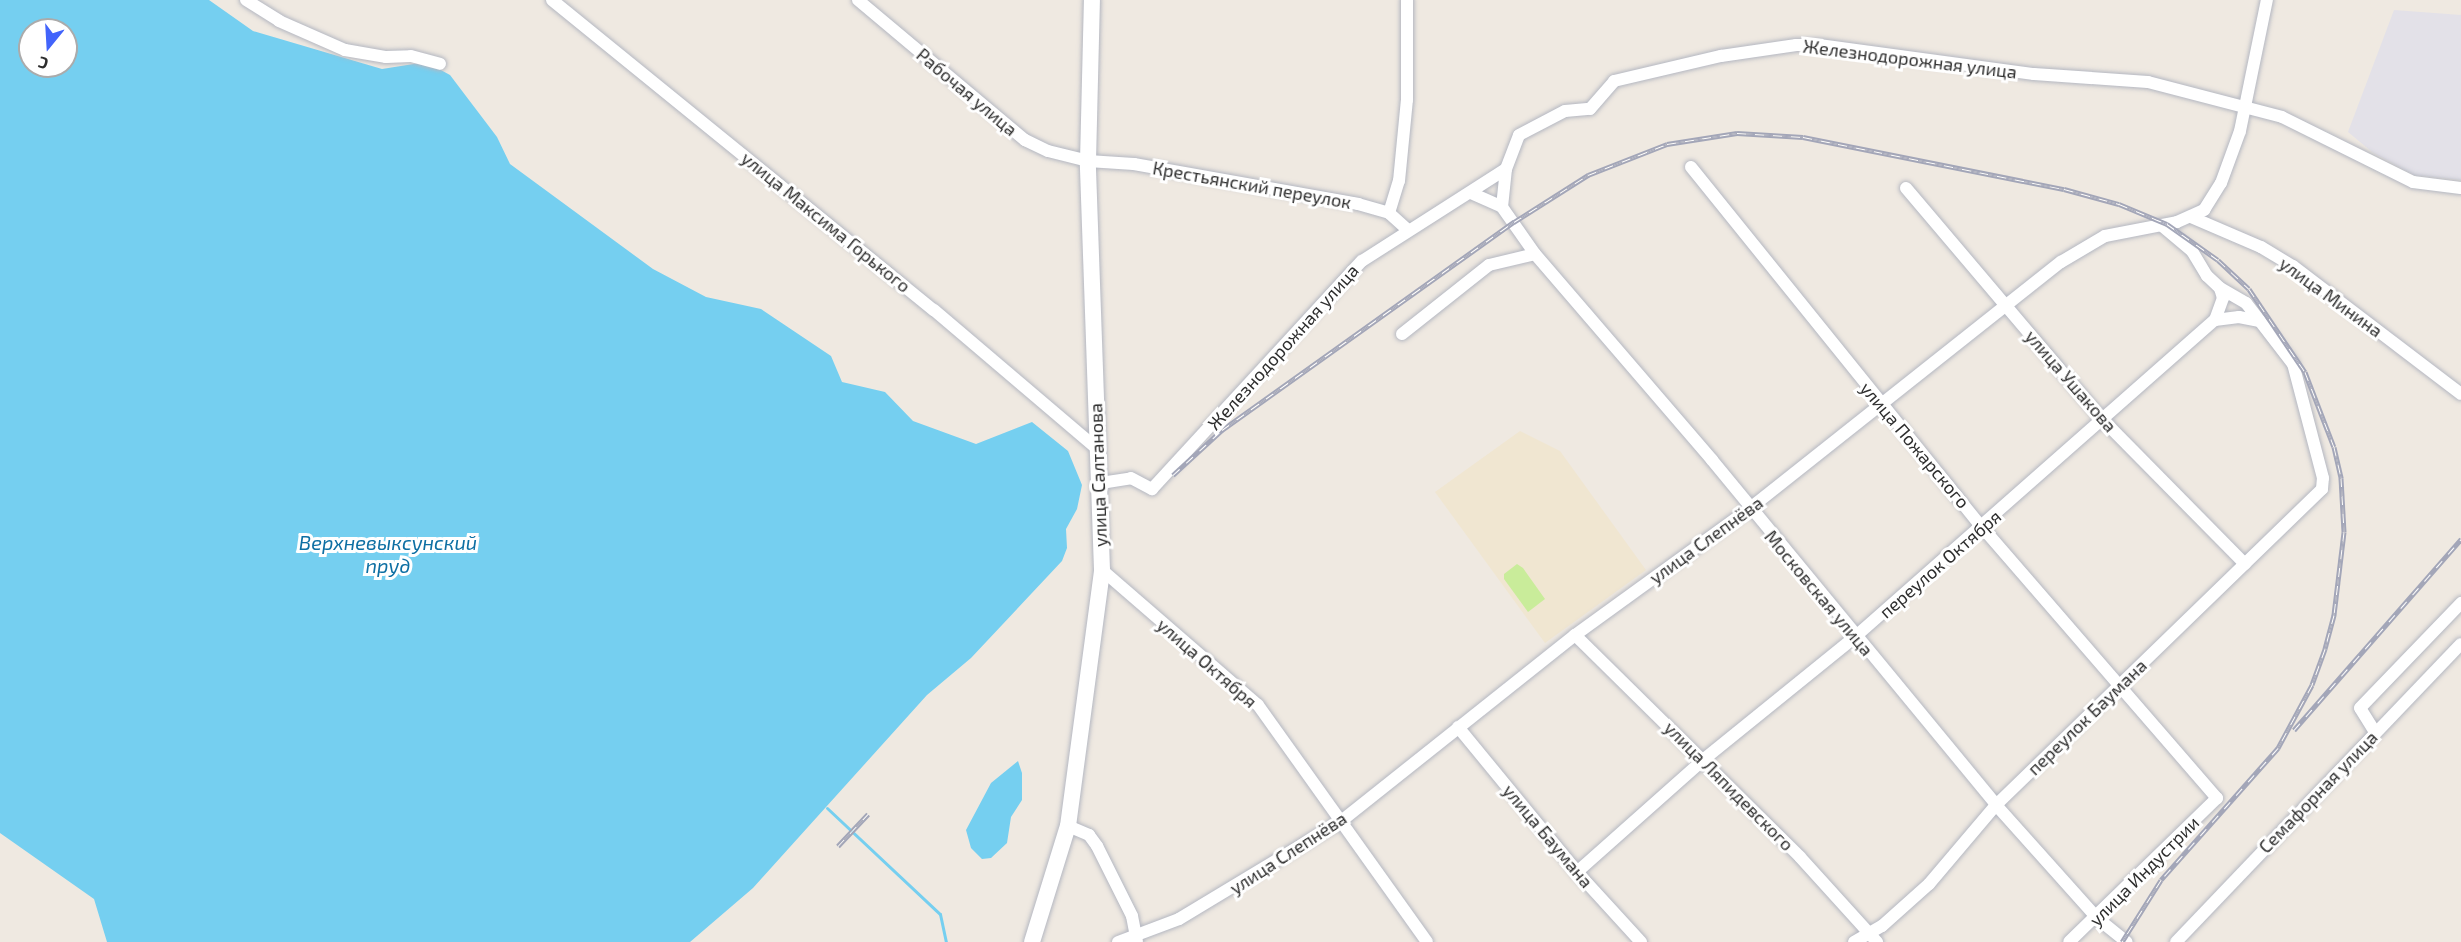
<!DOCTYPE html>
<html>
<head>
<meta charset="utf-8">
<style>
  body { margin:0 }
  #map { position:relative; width:2461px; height:942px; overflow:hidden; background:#efe9e1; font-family:"Exo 2",sans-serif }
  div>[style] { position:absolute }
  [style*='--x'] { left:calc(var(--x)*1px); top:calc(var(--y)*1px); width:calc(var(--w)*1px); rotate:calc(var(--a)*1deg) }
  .industrial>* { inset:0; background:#e3e1e8 }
  .education>* { inset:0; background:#f0e6d1 }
  .pitch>* { inset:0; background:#c9ec9a }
  .water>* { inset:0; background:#75cff0 }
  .stream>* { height:3px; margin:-1.5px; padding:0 1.5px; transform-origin:1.5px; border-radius:1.5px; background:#75cff0 }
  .roads { filter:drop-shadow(0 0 2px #b4b7c1) drop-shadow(0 0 2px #b4b7c1) }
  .minor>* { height:12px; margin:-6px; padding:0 6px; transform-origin:6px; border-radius:6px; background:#fff }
  .secondary>* { height:16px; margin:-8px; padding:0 8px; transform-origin:8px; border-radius:8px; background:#fff }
  .rail>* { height:5px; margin-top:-2.5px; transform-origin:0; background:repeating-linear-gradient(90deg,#fff 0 9px,#a3a6b8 0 18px); box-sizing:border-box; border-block:2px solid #a3a6b8 }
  span { translate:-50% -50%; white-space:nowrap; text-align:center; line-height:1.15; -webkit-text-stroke:6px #fff; paint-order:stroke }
  .street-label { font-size:18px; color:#2e2e2e }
  .water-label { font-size:20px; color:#0d6fa3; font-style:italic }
  .north { position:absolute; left:18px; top:18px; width:60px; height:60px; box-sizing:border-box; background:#fff; border:2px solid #ababab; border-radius:50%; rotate:198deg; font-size:16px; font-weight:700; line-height:24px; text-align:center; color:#2e2e2e }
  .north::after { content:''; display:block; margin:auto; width:21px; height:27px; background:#4264fb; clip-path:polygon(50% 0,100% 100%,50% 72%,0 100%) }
</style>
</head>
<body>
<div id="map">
  <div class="industrial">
    <i style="clip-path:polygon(2394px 10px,2461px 15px,2461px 180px,2414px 175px,2372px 152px,2348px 132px)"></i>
  </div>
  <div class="education">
    <i style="clip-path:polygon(1520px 431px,1560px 451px,1646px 570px,1545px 643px,1435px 492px)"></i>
  </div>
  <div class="pitch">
    <i style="clip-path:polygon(1517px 564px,1523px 568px,1545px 599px,1528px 612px,1504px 579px,1504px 574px)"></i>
  </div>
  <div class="water">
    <i style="clip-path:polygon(evenodd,0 0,209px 0,253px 31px,382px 69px,426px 62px,450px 75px,497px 137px,510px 164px,653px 269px,706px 297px,761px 309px,831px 356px,842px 382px,885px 392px,913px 421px,976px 444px,1032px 422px,1068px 451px,1082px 485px,1077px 509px,1066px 529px,1067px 548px,1062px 561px,971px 658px,927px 695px,753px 888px,690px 942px,107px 942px,94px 899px,0 833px,0 0,30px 30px,66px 30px,66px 66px,30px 66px,30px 30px)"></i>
    <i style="clip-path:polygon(1018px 761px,1022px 773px,1022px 800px,1011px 817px,1007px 843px,991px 858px,982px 859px,971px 848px,966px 830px,991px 783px)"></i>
  </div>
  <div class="stream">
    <i style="--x:827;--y:808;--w:155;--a:43.2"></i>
    <i style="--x:940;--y:914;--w:29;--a:78"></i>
  </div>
  <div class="roads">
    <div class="minor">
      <i style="--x:246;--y:0;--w:39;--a:32"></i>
      <i style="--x:279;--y:21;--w:72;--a:23.7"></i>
      <i style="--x:345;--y:50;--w:42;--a:9.7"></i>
      <i style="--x:386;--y:57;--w:25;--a:-2"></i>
      <i style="--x:411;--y:56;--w:30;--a:15"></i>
      <i style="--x:552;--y:0;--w:492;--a:39.1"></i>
      <i style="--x:934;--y:310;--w:213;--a:40.4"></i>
      <i style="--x:858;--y:0;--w:218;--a:40"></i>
      <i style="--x:1025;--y:140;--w:25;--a:26"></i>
      <i style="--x:1048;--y:151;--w:41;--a:14"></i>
      <i style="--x:1088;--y:161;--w:46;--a:3.7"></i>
      <i style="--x:1134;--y:164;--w:228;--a:10.1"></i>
      <i style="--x:1358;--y:204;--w:32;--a:16"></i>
      <i style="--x:1389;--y:213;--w:25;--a:42"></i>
      <i style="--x:1691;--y:167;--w:463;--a:51.1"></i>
      <i style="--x:1982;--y:527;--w:359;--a:49.1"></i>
      <i style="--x:2217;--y:798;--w:206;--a:135.8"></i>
      <i style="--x:1906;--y:188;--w:304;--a:49.7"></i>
      <i style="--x:2103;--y:420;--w:202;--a:45.4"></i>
      <i style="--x:1471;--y:193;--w:34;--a:24"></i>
      <i style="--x:1502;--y:207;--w:57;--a:54.9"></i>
      <i style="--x:1535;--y:254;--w:272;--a:49.3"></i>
      <i style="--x:1712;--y:460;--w:447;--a:50.5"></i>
      <i style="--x:1996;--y:805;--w:152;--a:48.2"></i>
      <i style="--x:2097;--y:918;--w:38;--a:39"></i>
      <i style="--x:1502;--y:207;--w:38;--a:-84"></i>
      <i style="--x:1389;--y:213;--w:34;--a:-73"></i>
      <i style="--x:1399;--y:181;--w:81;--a:-84.4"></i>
      <i style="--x:1407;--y:100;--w:100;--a:-90"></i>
      <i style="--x:2191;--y:217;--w:76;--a:23.2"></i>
      <i style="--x:2261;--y:247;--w:37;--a:31"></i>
      <i style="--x:2293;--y:266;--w:211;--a:37.3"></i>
      <i style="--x:2215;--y:320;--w:23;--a:-70"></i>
      <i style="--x:2223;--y:298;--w:10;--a:-107"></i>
      <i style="--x:1402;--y:334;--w:111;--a:-38.4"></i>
      <i style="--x:1489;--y:265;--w:47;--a:-13.4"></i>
      <i style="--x:1101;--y:483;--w:30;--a:-9"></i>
      <i style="--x:1131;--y:478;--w:24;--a:28"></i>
      <i style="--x:1152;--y:489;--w:310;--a:-47.4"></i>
      <i style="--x:1362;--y:261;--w:171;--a:-32.6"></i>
      <i style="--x:1506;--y:169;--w:36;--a:-69"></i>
      <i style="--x:1519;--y:135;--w:52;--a:-27.6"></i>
      <i style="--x:1565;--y:111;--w:25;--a:-5"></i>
      <i style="--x:1590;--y:109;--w:37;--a:-49"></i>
      <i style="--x:1614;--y:81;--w:110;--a:-13.2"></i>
      <i style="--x:1721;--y:56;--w:76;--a:-8.3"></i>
      <i style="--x:1796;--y:45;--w:23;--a:0"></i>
      <i style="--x:1819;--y:45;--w:217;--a:7.7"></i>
      <i style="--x:2034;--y:74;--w:114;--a:4"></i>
      <i style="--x:2148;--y:82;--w:138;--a:14.6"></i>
      <i style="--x:2282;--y:117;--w:146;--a:26.4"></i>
      <i style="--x:2413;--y:182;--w:48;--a:7.1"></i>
      <i style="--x:1102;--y:570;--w:206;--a:40.9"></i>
      <i style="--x:1258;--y:705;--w:291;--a:54.5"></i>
      <i style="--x:1575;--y:635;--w:316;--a:44.6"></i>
      <i style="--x:1800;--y:857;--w:115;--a:47.8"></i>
      <i style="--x:1458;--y:727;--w:188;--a:50.6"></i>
      <i style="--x:1577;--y:872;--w:95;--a:47.6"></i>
      <i style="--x:2375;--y:732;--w:28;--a:-122"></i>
      <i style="--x:2360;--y:708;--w:146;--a:-46.1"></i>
      <i style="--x:1068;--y:826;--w:23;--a:23"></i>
      <i style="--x:1089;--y:835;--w:14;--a:54"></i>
      <i style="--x:1097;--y:846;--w:78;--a:63.4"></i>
      <i style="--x:1132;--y:916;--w:26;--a:79"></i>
      <i style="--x:1577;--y:872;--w:169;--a:-41.6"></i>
      <i style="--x:1703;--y:760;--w:197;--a:-39"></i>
      <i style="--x:1856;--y:636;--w:478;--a:-41.4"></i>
      <i style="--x:2215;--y:320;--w:24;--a:-7"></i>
      <i style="--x:2239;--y:317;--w:21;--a:11"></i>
      <i style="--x:1118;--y:942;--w:65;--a:-20.7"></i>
      <i style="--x:1179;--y:919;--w:188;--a:-31.1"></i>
      <i style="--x:1340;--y:822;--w:300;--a:-38.5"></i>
      <i style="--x:1575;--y:635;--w:215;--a:-35.9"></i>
      <i style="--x:1749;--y:509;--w:398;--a:-38.4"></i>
      <i style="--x:2061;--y:262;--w:51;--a:-30.6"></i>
      <i style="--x:2105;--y:236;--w:73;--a:-11"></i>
      <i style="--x:2177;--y:222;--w:30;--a:-24"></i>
      <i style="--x:2204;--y:210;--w:32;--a:-58"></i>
      <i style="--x:2221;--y:183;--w:55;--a:-69.9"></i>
      <i style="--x:2240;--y:131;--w:134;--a:-78.4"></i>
      <i style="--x:1854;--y:942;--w:32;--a:-30"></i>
      <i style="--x:1882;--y:926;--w:63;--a:-41.8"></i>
      <i style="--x:1929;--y:884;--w:104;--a:-49.7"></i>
      <i style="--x:1996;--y:805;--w:454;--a:-44.1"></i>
      <i style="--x:2322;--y:489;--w:11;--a:-85"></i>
      <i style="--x:2323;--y:478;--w:118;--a:-104.7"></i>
      <i style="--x:2293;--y:364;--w:77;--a:-127.6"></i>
      <i style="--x:2246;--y:303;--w:30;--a:-150"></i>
      <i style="--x:2220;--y:288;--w:18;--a:-137"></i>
      <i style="--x:2207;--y:276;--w:29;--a:-121"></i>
      <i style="--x:2192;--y:251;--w:40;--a:-140"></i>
      <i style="--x:2176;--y:942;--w:412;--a:-46.3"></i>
    </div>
    <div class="secondary">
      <i style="--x:1032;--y:942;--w:121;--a:-72.8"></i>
      <i style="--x:1068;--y:826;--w:258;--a:-82.4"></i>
      <i style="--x:1102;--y:570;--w:409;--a:-92"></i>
      <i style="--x:1088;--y:161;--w:161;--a:-88.6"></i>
    </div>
  </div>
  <div class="rail">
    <i style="--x:1173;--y:475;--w:67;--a:-42.6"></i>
    <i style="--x:1222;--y:430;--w:359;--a:-35.5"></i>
    <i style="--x:1514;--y:222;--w:88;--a:-32.4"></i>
    <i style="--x:1588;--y:175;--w:85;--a:-21.4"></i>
    <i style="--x:1667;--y:144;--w:71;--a:-8.9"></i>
    <i style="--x:1737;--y:133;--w:66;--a:3.5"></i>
    <i style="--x:1803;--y:137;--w:266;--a:11.3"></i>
    <i style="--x:2064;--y:189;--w:57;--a:15.3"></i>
    <i style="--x:2119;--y:204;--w:52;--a:22.6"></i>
    <i style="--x:2167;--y:224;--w:62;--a:35.2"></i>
    <i style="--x:2218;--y:260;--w:42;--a:43.1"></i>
    <i style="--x:2249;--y:289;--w:100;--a:56"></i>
    <i style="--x:2305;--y:372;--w:80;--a:68.9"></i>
    <i style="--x:2334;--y:447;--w:32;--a:77"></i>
    <i style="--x:2341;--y:478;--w:54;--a:86.8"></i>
    <i style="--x:2344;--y:532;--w:84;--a:96.9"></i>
    <i style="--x:2334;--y:615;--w:35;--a:105"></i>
    <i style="--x:2325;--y:649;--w:38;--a:110"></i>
    <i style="--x:2312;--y:685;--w:72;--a:118.4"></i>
    <i style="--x:2278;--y:748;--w:176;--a:131.6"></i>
    <i style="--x:2161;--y:880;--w:73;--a:122.2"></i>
    <i style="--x:2294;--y:730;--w:254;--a:-48.8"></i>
    <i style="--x:838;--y:846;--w:44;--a:-46.8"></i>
  </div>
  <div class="street-label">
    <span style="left:1910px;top:59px;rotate:7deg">Железнодорожная улица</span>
    <span style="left:967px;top:92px;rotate:40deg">Рабочая улица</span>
    <span style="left:1252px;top:185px;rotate:10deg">Крестьянский переулок</span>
    <span style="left:826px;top:222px;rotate:39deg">улица Максима Горького</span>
    <span style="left:2331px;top:297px;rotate:36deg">улица Минина</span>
    <span style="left:1283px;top:347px;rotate:-48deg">Железнодорожная улица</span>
    <span style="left:2071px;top:381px;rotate:49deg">улица Ушакова</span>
    <span style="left:1915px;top:445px;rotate:50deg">улица Пожарского</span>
    <span style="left:1098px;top:475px;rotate:-92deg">улица Салтанова</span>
    <span style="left:1706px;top:540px;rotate:-36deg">улица Слепнёва</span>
    <span style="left:1940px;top:564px;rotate:-41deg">переулок Октября</span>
    <span style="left:1819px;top:593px;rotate:50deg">Московская улица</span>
    <span style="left:1207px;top:663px;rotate:41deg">улица Октября</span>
    <span style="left:2087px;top:717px;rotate:-44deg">переулок Баумана</span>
    <span style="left:1729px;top:786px;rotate:45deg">улица Ляпидевского</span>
    <span style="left:2318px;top:792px;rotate:-46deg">Семафорная улица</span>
    <span style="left:1548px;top:836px;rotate:50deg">улица Баумана</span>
    <span style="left:1288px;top:853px;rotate:-33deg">улица Слепнёва</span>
    <span style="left:2144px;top:871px;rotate:-45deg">улица Индустрии</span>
  </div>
  <div class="water-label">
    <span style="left:388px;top:554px">Верхневыксунский<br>пруд</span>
  </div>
  <div class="north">С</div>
</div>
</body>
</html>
